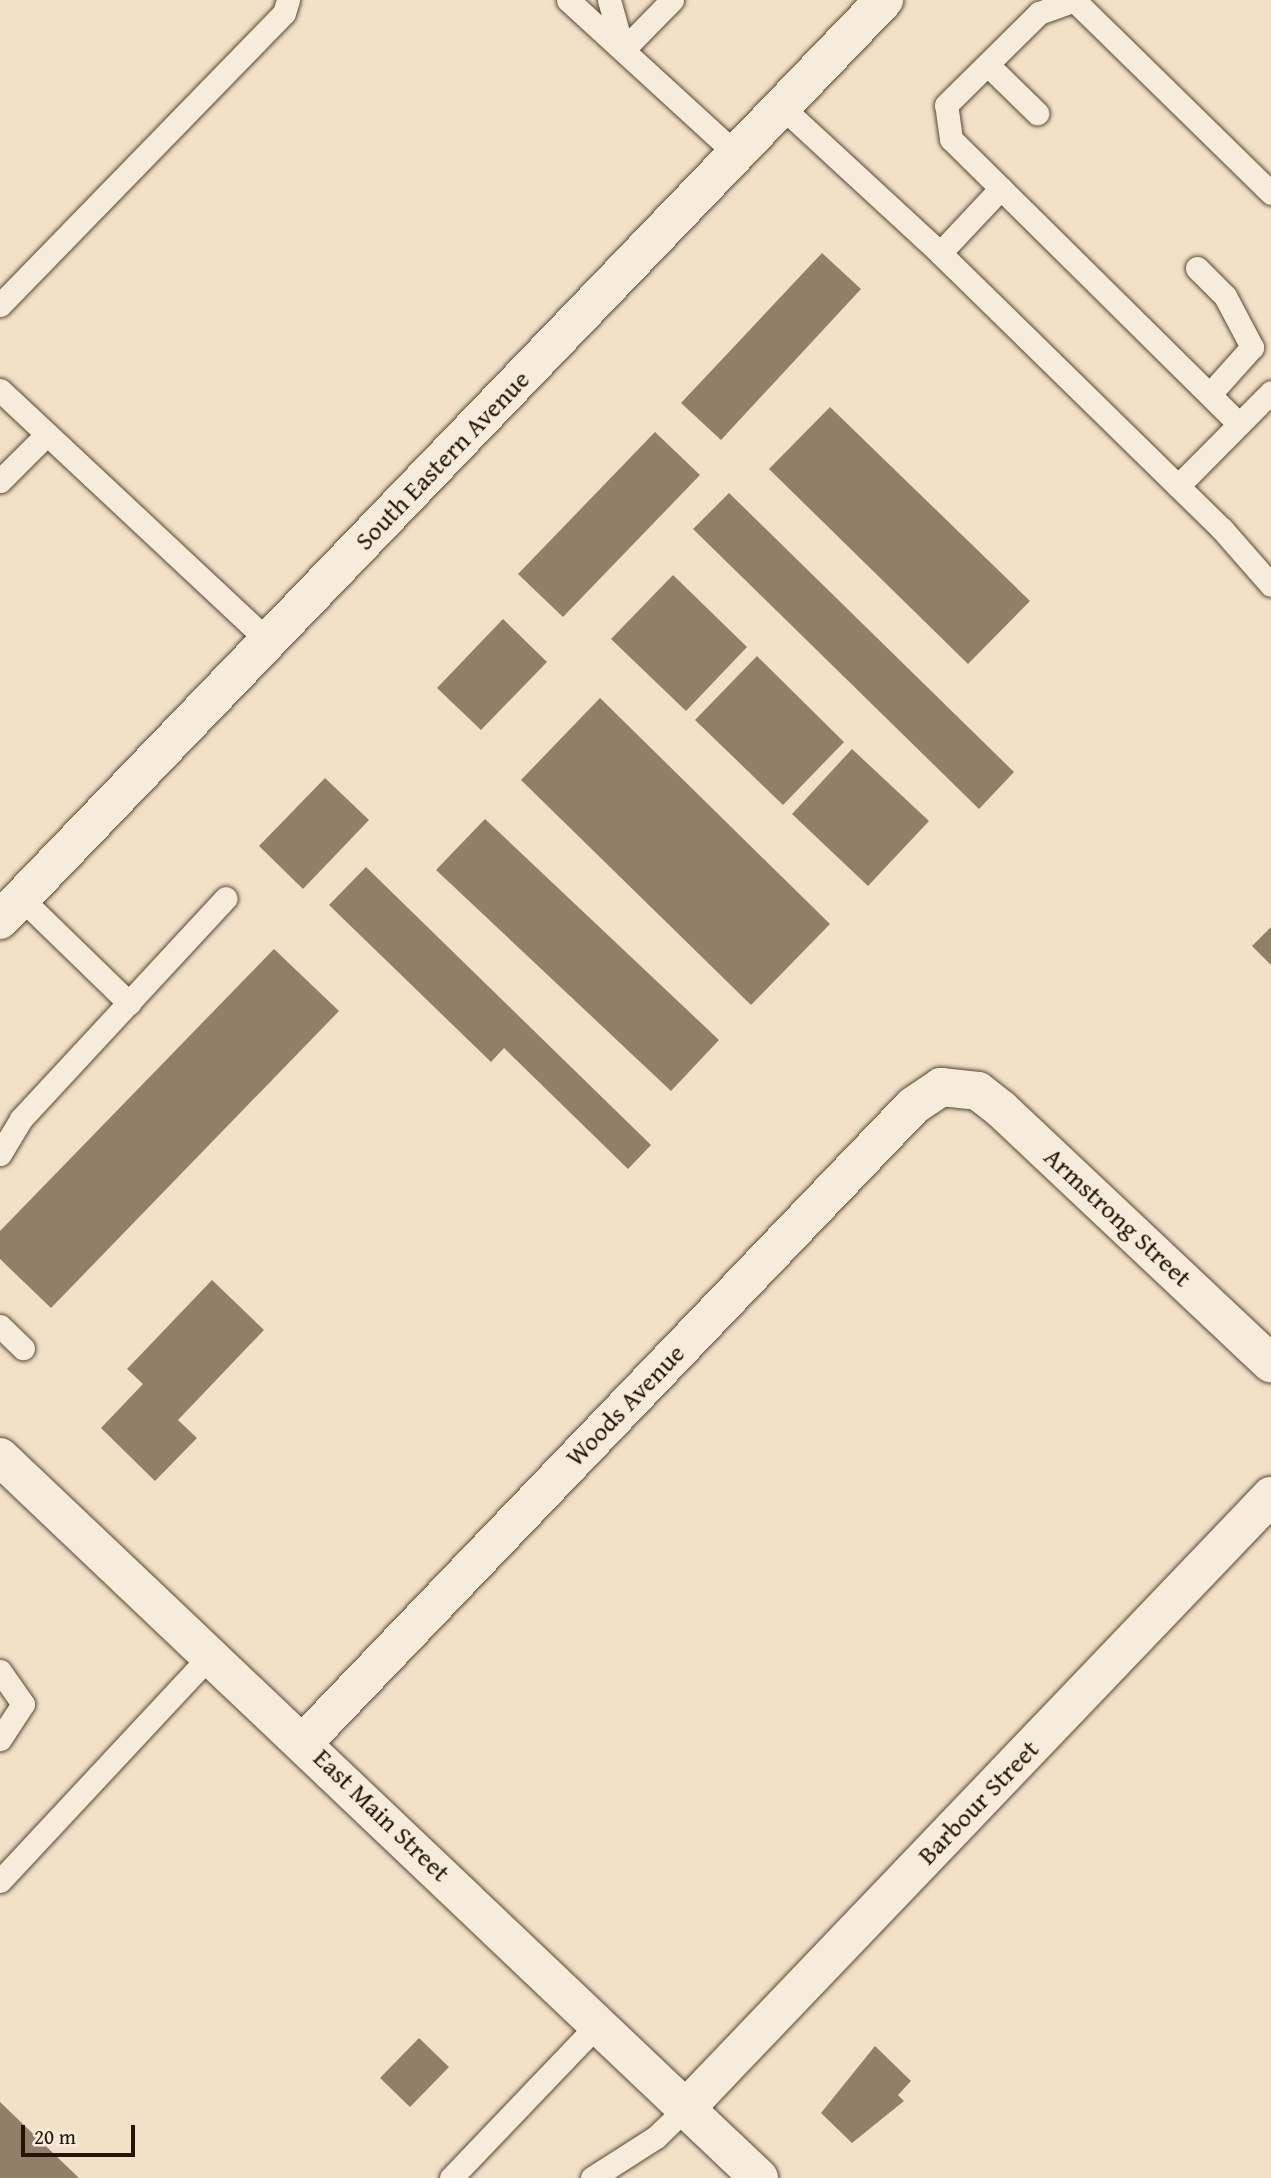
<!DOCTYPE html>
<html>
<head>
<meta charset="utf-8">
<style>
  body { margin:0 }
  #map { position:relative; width:1271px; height:2178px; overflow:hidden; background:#f3e1c7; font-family:"Gentium Book Plus",serif }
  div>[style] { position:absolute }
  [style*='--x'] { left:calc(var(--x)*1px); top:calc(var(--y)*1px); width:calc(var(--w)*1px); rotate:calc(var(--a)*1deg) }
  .building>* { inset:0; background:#907f69 }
  .roads { filter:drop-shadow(0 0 2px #584735) drop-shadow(0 0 2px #584735) }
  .lane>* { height:23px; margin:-11.5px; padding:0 11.5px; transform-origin:11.5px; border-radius:11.5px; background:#f7ecdb }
  .street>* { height:38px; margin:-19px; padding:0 19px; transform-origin:19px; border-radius:19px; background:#f7ecdb }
  .secondary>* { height:38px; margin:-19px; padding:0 19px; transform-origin:19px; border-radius:19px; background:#f7ecdb }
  span { translate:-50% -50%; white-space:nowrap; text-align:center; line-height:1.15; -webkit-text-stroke:5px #f7ecdb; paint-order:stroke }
  .street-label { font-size:26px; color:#241404 }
  .scale { position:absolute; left:21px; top:2125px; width:114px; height:32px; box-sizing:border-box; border:4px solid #241404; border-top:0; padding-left:9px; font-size:21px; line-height:24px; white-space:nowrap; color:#241404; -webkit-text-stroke:5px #f7ecdb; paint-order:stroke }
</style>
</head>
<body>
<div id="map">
  <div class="building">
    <i style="clip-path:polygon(822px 253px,861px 289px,721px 440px,681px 403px)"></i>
    <i style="clip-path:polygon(830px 407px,1030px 601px,968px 664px,769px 469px)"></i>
    <i style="clip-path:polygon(655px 432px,700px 475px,563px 617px,518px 574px)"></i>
    <i style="clip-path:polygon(729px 493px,1014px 772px,979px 809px,693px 529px)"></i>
    <i style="clip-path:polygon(673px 575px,747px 647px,686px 711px,611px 639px)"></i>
    <i style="clip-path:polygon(503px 619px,547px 662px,481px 730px,437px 688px)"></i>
    <i style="clip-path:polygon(757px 656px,844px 742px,783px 805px,695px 720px)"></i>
    <i style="clip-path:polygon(600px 698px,830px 924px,751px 1005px,521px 780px)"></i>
    <i style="clip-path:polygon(852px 749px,929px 821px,868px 886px,792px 814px)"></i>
    <i style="clip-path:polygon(325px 778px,369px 820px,303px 889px,259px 846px)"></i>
    <i style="clip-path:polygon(485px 819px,719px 1040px,671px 1091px,436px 870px)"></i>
    <i style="clip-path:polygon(366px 867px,651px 1145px,628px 1169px,504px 1048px,491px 1062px,329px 905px)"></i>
    <i style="clip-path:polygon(1271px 927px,1271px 965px,1252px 946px)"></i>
    <i style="clip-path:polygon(274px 949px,339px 1011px,51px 1308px,0 1259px,0 1231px)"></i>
    <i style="clip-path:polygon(212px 1280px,264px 1330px,178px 1420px,197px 1438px,155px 1481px,101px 1428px,143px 1384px,127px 1369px)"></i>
    <i style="clip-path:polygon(419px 2038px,449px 2067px,410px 2107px,380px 2078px)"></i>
    <i style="clip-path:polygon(875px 2046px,911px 2081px,898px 2095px,904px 2101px,852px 2143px,821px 2113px)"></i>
    <i style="clip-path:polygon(0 2102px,79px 2178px,0 2178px)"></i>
  </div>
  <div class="roads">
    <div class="lane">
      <i style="--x:568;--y:0;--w:228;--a:42.5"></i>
      <i style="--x:609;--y:0;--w:52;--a:74.4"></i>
      <i style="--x:623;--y:50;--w:70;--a:-45.6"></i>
      <i style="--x:988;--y:65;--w:69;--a:44.4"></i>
      <i style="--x:782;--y:107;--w:215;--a:42.7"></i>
      <i style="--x:940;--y:253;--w:395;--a:44.4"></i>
      <i style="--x:1222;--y:529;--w:74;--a:48.8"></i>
      <i style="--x:940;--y:253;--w:89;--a:-46.8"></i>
      <i style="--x:1197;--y:268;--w:40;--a:45"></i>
      <i style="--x:1225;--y:296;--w:58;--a:62.1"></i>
      <i style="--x:1252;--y:347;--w:63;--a:131.8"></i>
      <i style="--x:0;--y:305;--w:407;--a:-45.8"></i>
      <i style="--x:284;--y:13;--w:14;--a:-73"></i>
      <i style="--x:0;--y:390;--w:367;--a:43.1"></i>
      <i style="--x:1239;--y:424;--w:405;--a:-135.3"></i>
      <i style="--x:951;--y:139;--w:34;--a:-98"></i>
      <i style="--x:946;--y:105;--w:131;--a:-44.7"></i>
      <i style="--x:1039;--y:13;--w:37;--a:-20"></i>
      <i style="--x:1074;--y:0;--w:276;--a:44.4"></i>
      <i style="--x:0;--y:481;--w:66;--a:-45"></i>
      <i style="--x:1178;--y:486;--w:132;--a:-45.3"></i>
      <i style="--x:21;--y:898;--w:151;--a:44.2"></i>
      <i style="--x:0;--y:1154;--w:41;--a:-59"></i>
      <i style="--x:21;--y:1119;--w:301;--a:-47.2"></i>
      <i style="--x:0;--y:1326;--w:32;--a:44"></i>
      <i style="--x:0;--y:1671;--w:40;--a:55.1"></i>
      <i style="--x:23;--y:1704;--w:42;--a:123.3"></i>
      <i style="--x:0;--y:1881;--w:309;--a:-47"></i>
      <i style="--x:451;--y:2178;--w:214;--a:-46.3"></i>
      <i style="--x:592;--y:2178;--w:76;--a:-32.6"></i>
      <i style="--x:656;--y:2137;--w:42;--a:-44"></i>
    </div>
    <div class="street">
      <i style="--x:305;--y:1741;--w:879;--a:-46.24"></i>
      <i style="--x:913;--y:1106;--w:34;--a:-34"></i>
      <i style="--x:941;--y:1087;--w:37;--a:6"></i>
      <i style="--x:978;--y:1091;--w:29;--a:38"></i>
      <i style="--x:1001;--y:1109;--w:371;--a:43.3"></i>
      <i style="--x:686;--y:2108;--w:847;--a:-46.29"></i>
    </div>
    <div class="secondary">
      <i style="--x:0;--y:920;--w:1276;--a:-46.14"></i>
      <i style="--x:0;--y:1457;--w:1047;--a:43.53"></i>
    </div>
  </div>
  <div class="street-label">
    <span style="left:442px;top:460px;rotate:-46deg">South Eastern Avenue</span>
    <span style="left:1118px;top:1217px;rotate:43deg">Armstrong Street</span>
    <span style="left:625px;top:1405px;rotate:-46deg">Woods Avenue</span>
    <span style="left:978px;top:1802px;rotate:-46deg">Barbour Street</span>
    <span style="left:382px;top:1815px;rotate:44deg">East Main Street</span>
  </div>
  <div class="scale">20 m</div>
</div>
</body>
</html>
